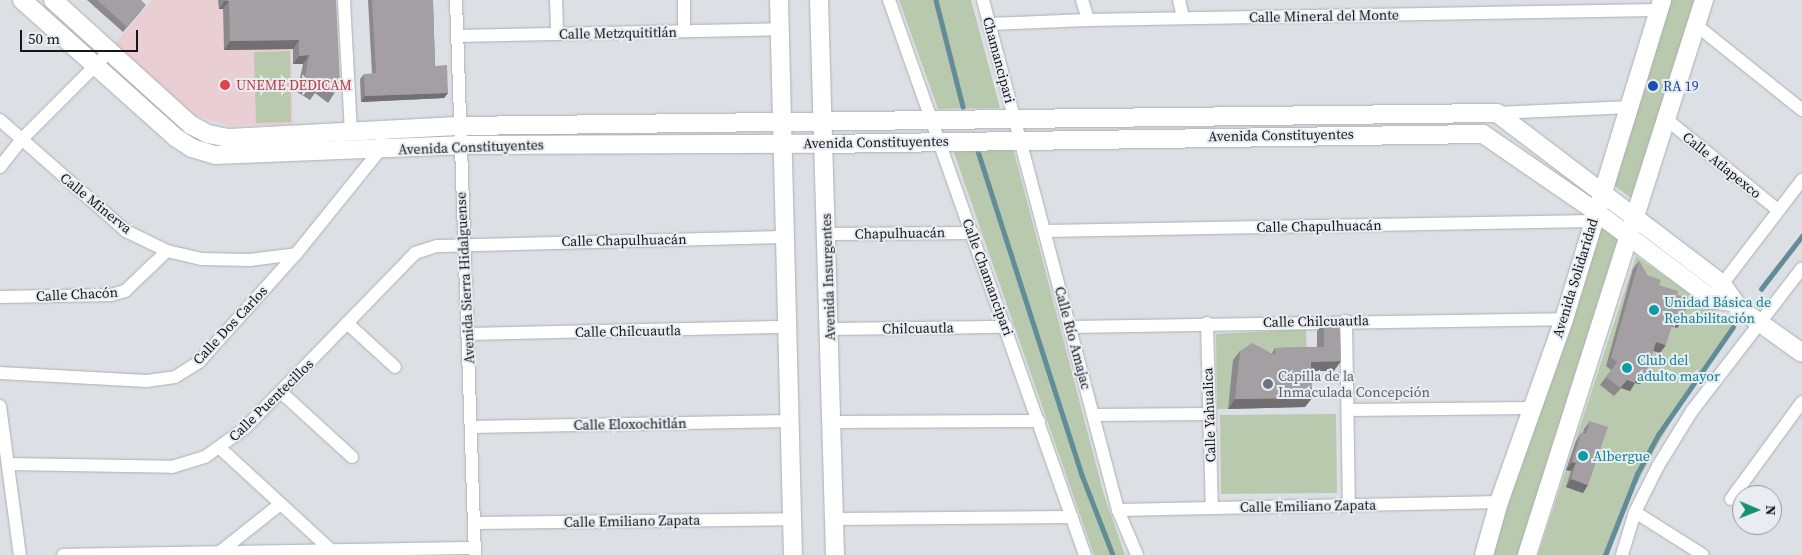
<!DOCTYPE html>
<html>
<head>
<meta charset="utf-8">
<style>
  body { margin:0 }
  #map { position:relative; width:1802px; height:555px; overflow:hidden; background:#dce0e5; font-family:"Source Serif 4",serif }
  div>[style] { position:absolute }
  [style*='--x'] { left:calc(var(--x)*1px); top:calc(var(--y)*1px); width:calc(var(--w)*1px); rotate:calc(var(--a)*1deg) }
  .medical>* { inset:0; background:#e9ced3 }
  .green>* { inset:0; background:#b9c9ad }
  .stream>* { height:4.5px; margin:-2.25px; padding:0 2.25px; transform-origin:2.25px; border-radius:2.25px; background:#618c98 }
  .roads { filter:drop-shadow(0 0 1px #abafb4) drop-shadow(0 0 1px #abafb4) }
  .street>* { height:12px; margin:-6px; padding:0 6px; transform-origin:6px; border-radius:6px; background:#fff }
  .secondary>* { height:18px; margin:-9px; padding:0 9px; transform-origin:9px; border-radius:9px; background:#fff }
  .wall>* { inset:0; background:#8c898c }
  .shaded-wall>* { inset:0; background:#726f72 }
  .building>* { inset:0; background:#a39fa3 }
  .dots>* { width:14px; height:14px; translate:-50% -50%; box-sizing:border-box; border:2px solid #e9edf2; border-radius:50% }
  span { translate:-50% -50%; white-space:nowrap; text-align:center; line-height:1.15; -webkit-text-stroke:4px #e9edf2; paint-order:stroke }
  .street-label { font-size:14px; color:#151618 }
  .health-label { font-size:14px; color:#be3a42 }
  .left { translate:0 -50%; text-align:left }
  .transit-label { font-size:14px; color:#164399 }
  .culture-label { font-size:14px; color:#0d838f }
  .worship-label { font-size:14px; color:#5b616d }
  .north { position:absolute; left:1732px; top:485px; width:50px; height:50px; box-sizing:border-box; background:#e9edf2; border:1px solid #94979b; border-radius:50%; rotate:91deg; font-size:14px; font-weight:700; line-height:20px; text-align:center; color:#151618 }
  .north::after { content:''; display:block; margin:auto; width:18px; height:22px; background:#178f72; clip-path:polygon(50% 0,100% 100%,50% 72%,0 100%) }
  .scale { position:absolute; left:20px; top:30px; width:118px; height:22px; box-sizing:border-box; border:2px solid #151618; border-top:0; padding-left:6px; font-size:15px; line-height:18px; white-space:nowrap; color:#151618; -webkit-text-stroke:4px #e9edf2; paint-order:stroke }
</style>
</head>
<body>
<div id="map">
  <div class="medical">
    <i style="clip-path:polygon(152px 0,291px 0,293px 124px,229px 126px,190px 114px,114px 45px)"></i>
  </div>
  <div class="green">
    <i style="clip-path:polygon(899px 0,971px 0,1000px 108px,938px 109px)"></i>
    <i style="clip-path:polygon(1670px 0,1696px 0,1632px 199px,1611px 183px)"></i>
    <i style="clip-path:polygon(290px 51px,291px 122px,256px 123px,254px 52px)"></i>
    <i style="clip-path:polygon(1012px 144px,1104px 495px,1125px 555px,1094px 555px,952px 147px)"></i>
    <i style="clip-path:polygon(1598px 224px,1618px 238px,1518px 555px,1492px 555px)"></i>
    <i style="clip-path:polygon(1636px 256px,1737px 326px,1677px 411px,1656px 448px,1633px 491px,1609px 555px,1538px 555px)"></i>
    <i style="clip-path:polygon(1306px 329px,1307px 355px,1269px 352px,1234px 358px,1228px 409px,1217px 409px,1216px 334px)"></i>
    <i style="clip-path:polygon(1336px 414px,1337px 493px,1221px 494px,1220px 415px)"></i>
  </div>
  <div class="stream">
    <i style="--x:936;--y:0;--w:110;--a:75.8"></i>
    <i style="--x:977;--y:148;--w:343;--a:72.2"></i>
    <i style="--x:1082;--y:475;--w:86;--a:68.8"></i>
    <i style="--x:1761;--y:289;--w:67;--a:-52.3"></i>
    <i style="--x:1605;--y:555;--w:87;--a:-68.4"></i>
    <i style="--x:1637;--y:474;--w:44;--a:-61.7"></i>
    <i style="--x:1658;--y:435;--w:131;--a:-55.2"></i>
  </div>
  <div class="roads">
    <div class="street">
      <i style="--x:344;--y:0;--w:132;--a:87"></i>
      <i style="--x:456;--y:0;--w:555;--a:88.04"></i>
      <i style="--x:556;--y:0;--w:34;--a:88"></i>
      <i style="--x:684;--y:0;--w:31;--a:90"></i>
      <i style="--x:889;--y:0;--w:589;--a:70.55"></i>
      <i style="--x:983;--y:0;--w:528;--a:75.17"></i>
      <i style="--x:1118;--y:510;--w:49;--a:67.1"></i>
      <i style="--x:1082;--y:0;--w:21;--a:73"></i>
      <i style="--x:1179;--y:0;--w:18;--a:77"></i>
      <i style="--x:990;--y:24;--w:98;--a:-2.3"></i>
      <i style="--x:1088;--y:20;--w:570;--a:-1.01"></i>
      <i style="--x:1696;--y:25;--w:136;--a:38.7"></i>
      <i style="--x:457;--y:36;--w:323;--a:-1.2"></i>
      <i style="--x:1497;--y:113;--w:132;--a:-2.6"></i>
      <i style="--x:1666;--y:119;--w:144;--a:39.1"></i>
      <i style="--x:0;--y:120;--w:168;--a:41.4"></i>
      <i style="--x:126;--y:231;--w:46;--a:26"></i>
      <i style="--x:167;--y:251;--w:35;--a:13"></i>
      <i style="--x:201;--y:259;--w:49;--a:1.2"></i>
      <i style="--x:250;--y:260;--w:46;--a:-7.4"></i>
      <i style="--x:0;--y:167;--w:34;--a:-52"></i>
      <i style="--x:21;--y:140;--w:124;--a:-45"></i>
      <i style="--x:1045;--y:231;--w:547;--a:-1.05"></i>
      <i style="--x:827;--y:234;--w:146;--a:-0.4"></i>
      <i style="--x:1717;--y:291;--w:140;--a:-52.6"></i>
      <i style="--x:0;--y:297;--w:111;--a:-1"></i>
      <i style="--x:111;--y:295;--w:15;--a:-16"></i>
      <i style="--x:125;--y:291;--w:58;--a:-43.6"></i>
      <i style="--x:1346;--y:321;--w:184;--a:89.1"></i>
      <i style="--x:347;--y:323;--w:65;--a:42.5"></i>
      <i style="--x:1207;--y:323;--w:185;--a:88.5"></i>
      <i style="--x:1069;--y:327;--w:495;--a:-0.9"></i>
      <i style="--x:830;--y:329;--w:176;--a:-0.7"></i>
      <i style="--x:468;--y:334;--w:319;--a:-1.3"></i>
      <i style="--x:0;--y:373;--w:147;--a:3.1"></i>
      <i style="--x:147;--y:381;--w:28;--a:-8"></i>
      <i style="--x:175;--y:377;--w:28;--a:-32"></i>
      <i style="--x:199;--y:362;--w:145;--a:-48.1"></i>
      <i style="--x:296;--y:254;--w:134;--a:-51.1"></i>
      <i style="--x:380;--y:150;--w:7;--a:-82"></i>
      <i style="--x:282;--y:393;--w:95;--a:42.4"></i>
      <i style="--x:0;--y:406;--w:150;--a:82.4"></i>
      <i style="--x:1348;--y:410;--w:183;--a:-0.6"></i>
      <i style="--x:1094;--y:415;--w:115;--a:-0.5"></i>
      <i style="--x:833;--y:422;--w:206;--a:-0.3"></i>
      <i style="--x:471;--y:427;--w:318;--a:-1.1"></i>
      <i style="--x:221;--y:449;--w:151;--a:42.6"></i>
      <i style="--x:8;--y:464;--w:164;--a:1"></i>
      <i style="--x:172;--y:467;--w:34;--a:-17"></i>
      <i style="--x:205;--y:457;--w:49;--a:-35.9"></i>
      <i style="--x:245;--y:428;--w:244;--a:-45.8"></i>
      <i style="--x:415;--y:253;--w:23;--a:-18"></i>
      <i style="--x:437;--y:246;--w:348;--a:-1.5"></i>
      <i style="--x:1731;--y:499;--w:120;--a:-53.8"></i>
      <i style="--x:1118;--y:510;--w:381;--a:-1.2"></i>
      <i style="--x:1635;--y:512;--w:80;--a:32.3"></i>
      <i style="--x:835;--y:519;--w:237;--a:-0.5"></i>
      <i style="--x:474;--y:523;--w:317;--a:-0.7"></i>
      <i style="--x:220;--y:552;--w:75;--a:-38.5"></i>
      <i style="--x:63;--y:555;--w:412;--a:-1"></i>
      <i style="--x:1622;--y:555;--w:45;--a:-73.2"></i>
      <i style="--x:1635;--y:512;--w:51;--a:-63.4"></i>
      <i style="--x:1658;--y:466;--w:65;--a:-58.3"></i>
      <i style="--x:1692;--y:411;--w:180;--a:-52.4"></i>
    </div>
    <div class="secondary">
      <i style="--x:22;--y:0;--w:205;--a:41.8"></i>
      <i style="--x:175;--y:137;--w:20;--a:33"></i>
      <i style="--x:192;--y:148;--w:24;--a:17"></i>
      <i style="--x:215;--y:155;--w:244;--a:-2.3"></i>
      <i style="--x:459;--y:145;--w:364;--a:-0.2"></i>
      <i style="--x:823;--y:144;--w:660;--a:-0.87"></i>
      <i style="--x:1483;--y:134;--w:136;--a:34.5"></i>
      <i style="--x:1595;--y:211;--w:146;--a:36.9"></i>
      <i style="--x:1712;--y:299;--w:20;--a:9"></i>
      <i style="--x:53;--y:0;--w:186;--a:42.2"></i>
      <i style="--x:191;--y:125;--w:19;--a:28"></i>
      <i style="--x:208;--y:134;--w:21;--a:11"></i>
      <i style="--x:229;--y:138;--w:229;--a:-3"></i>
      <i style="--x:458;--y:126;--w:1039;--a:-0.72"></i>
      <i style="--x:1497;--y:113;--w:283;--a:37.2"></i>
      <i style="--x:1722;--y:284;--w:29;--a:55"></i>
      <i style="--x:1739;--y:308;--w:77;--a:35.5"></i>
      <i style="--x:779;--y:0;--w:555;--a:88.56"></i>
      <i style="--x:819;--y:0;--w:555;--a:88.35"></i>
      <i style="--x:1484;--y:555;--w:55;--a:-74.2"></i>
      <i style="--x:1499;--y:502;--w:194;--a:-70.4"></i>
      <i style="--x:1564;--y:319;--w:334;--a:-72.9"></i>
      <i style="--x:1527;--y:555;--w:583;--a:-72.31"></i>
    </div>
  </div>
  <div class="wall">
    <i style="clip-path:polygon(87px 0,141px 0,142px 10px,123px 32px)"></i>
    <i style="clip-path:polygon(218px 0,336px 0,334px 94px,328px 103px,315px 93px,310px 100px,297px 92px,303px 64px,293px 64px,293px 49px,224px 50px,223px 9px,219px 9px)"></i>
    <i style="clip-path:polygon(368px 0,433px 0,435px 66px,448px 93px,444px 98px,361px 102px,360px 79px,364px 74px,372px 74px)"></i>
    <i style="clip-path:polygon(1639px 261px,1647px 275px,1659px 285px,1677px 295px,1683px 320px,1677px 328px,1671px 326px,1660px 353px,1653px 351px,1645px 376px,1640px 384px,1635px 383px,1630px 391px,1621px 388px,1614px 396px,1600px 385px,1611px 370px,1606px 366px,1633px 269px)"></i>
    <i style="clip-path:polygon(1324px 322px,1334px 371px,1311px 371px,1312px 398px,1305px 407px,1228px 409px,1233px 360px,1240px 351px,1272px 353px,1275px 348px,1317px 347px,1317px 331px)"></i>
    <i style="clip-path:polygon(1590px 421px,1583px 493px,1566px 487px,1571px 471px,1566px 470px,1576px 441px,1581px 433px,1583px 433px,1584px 429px)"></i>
  </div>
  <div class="shaded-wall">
    <i style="clip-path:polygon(225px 1px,229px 1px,223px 9px,219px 9px)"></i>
    <i style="clip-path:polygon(299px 40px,293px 49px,224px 50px,230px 41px)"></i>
    <i style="clip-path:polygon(309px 55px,303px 64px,293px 64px,299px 56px)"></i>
    <i style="clip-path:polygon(448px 93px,444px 98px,361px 102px,365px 96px)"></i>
    <i style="clip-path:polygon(1674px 318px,1683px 320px,1677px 328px,1668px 325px)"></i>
    <i style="clip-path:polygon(1656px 342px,1666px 345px,1660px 353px,1651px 350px)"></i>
    <i style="clip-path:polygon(1341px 361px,1334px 371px,1305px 371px,1311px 362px)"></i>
    <i style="clip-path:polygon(1638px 374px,1645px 376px,1640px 384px,1635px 383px,1630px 391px,1621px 388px,1614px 396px,1627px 380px)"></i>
    <i style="clip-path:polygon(1312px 398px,1305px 407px,1228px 409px,1235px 399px)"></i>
    <i style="clip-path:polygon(1572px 462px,1576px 463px,1571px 471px,1566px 470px)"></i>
    <i style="clip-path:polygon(1571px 479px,1588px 485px,1583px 493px,1566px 487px)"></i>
  </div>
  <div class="building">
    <i style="clip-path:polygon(97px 0,141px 0,146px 5px,127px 27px)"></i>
    <i style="clip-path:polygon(225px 0,336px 0,340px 82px,334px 94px,321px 85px,316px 91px,304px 83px,309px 55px,299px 56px,299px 40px,230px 41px,229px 1px)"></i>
    <i style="clip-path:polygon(372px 0,433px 0,435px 66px,447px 65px,448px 93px,365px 96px,364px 74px,376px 73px)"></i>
    <i style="clip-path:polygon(1639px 261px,1647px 275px,1661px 280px,1659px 285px,1678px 291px,1677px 295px,1689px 298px,1688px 301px,1683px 320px,1674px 318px,1666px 345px,1656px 342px,1645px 376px,1638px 374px,1635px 383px,1627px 380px,1620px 388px,1606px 377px,1617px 362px,1611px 358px)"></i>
    <i style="clip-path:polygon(1340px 321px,1341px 361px,1311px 362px,1312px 398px,1235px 399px,1240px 351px,1252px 343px,1275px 355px,1275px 348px,1324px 347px,1324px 322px)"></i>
    <i style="clip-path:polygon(1590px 421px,1608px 427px,1588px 485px,1571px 479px,1576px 463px,1572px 462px,1581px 433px,1586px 434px)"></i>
  </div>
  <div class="dots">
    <i style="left:225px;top:85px;background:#e0444e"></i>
    <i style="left:1653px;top:86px;background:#1a4fb4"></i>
    <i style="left:1654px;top:310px;background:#0f9aa8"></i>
    <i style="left:1627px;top:368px;background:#0f9aa8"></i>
    <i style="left:1268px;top:384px;background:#6b7280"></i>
    <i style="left:1583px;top:456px;background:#0f9aa8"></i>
  </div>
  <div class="street-label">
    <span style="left:1324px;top:16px;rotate:-1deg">Calle Mineral del Monte</span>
    <span style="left:618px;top:33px;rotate:-1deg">Calle Metzquititlán</span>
    <span style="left:999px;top:60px;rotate:75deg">Chamancipari</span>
    <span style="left:1281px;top:135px;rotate:-1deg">Avenida Constituyentes</span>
    <span style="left:876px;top:142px;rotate:-1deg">Avenida Constituyentes</span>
    <span style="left:471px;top:147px;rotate:-2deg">Avenida Constituyentes</span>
    <span style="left:1722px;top:165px;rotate:39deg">Calle Atlapexco</span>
    <span style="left:96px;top:203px;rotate:39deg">Calle Minerva</span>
    <span style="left:1319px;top:226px;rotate:-1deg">Calle Chapulhuacán</span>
    <span style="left:900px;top:233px;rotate:-1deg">Chapulhuacán</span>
    <span style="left:624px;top:240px;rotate:-1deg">Calle Chapulhuacán</span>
    <span style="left:828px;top:277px;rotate:-92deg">Avenida Insurgentes</span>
    <span style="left:988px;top:277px;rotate:70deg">Calle Chamancipari</span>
    <span style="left:465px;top:278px;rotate:-93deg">Avenida Sierra Hidalguense</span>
    <span style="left:1575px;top:278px;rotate:-73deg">Avenida Solidaridad</span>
    <span style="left:77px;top:294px;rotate:-3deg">Calle Chacón</span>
    <span style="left:1316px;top:321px;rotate:-1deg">Calle Chilcuautla</span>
    <span style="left:230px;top:325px;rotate:-47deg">Calle Dos Carlos</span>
    <span style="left:918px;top:328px;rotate:-1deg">Chilcuautla</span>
    <span style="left:628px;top:331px;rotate:-1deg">Calle Chilcuautla</span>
    <span style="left:1073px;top:338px;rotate:75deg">Calle Río Amajac</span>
    <span style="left:271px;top:400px;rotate:-44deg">Calle Puentecillos</span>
    <span style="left:1209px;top:415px;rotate:-92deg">Calle Yahualica</span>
    <span style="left:630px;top:424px;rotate:-1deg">Calle Eloxochitlán</span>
    <span style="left:1308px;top:506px;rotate:-1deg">Calle Emiliano Zapata</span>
    <span style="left:632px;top:521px;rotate:-1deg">Calle Emiliano Zapata</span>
  </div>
  <div class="health-label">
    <span class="left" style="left:236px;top:85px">UNEME DEDICAM</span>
  </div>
  <div class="transit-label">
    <span class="left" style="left:1663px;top:86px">RA 19</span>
  </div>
  <div class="culture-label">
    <span class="left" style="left:1664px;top:310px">Unidad Básica de<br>Rehabilitación</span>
    <span class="left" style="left:1637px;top:368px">Club del<br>adulto mayor</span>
    <span class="left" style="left:1593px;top:456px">Albergue</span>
  </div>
  <div class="worship-label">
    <span class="left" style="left:1278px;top:384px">Capilla de la<br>Inmaculada Concepción</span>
  </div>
  <div class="north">N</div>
  <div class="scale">50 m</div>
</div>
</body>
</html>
